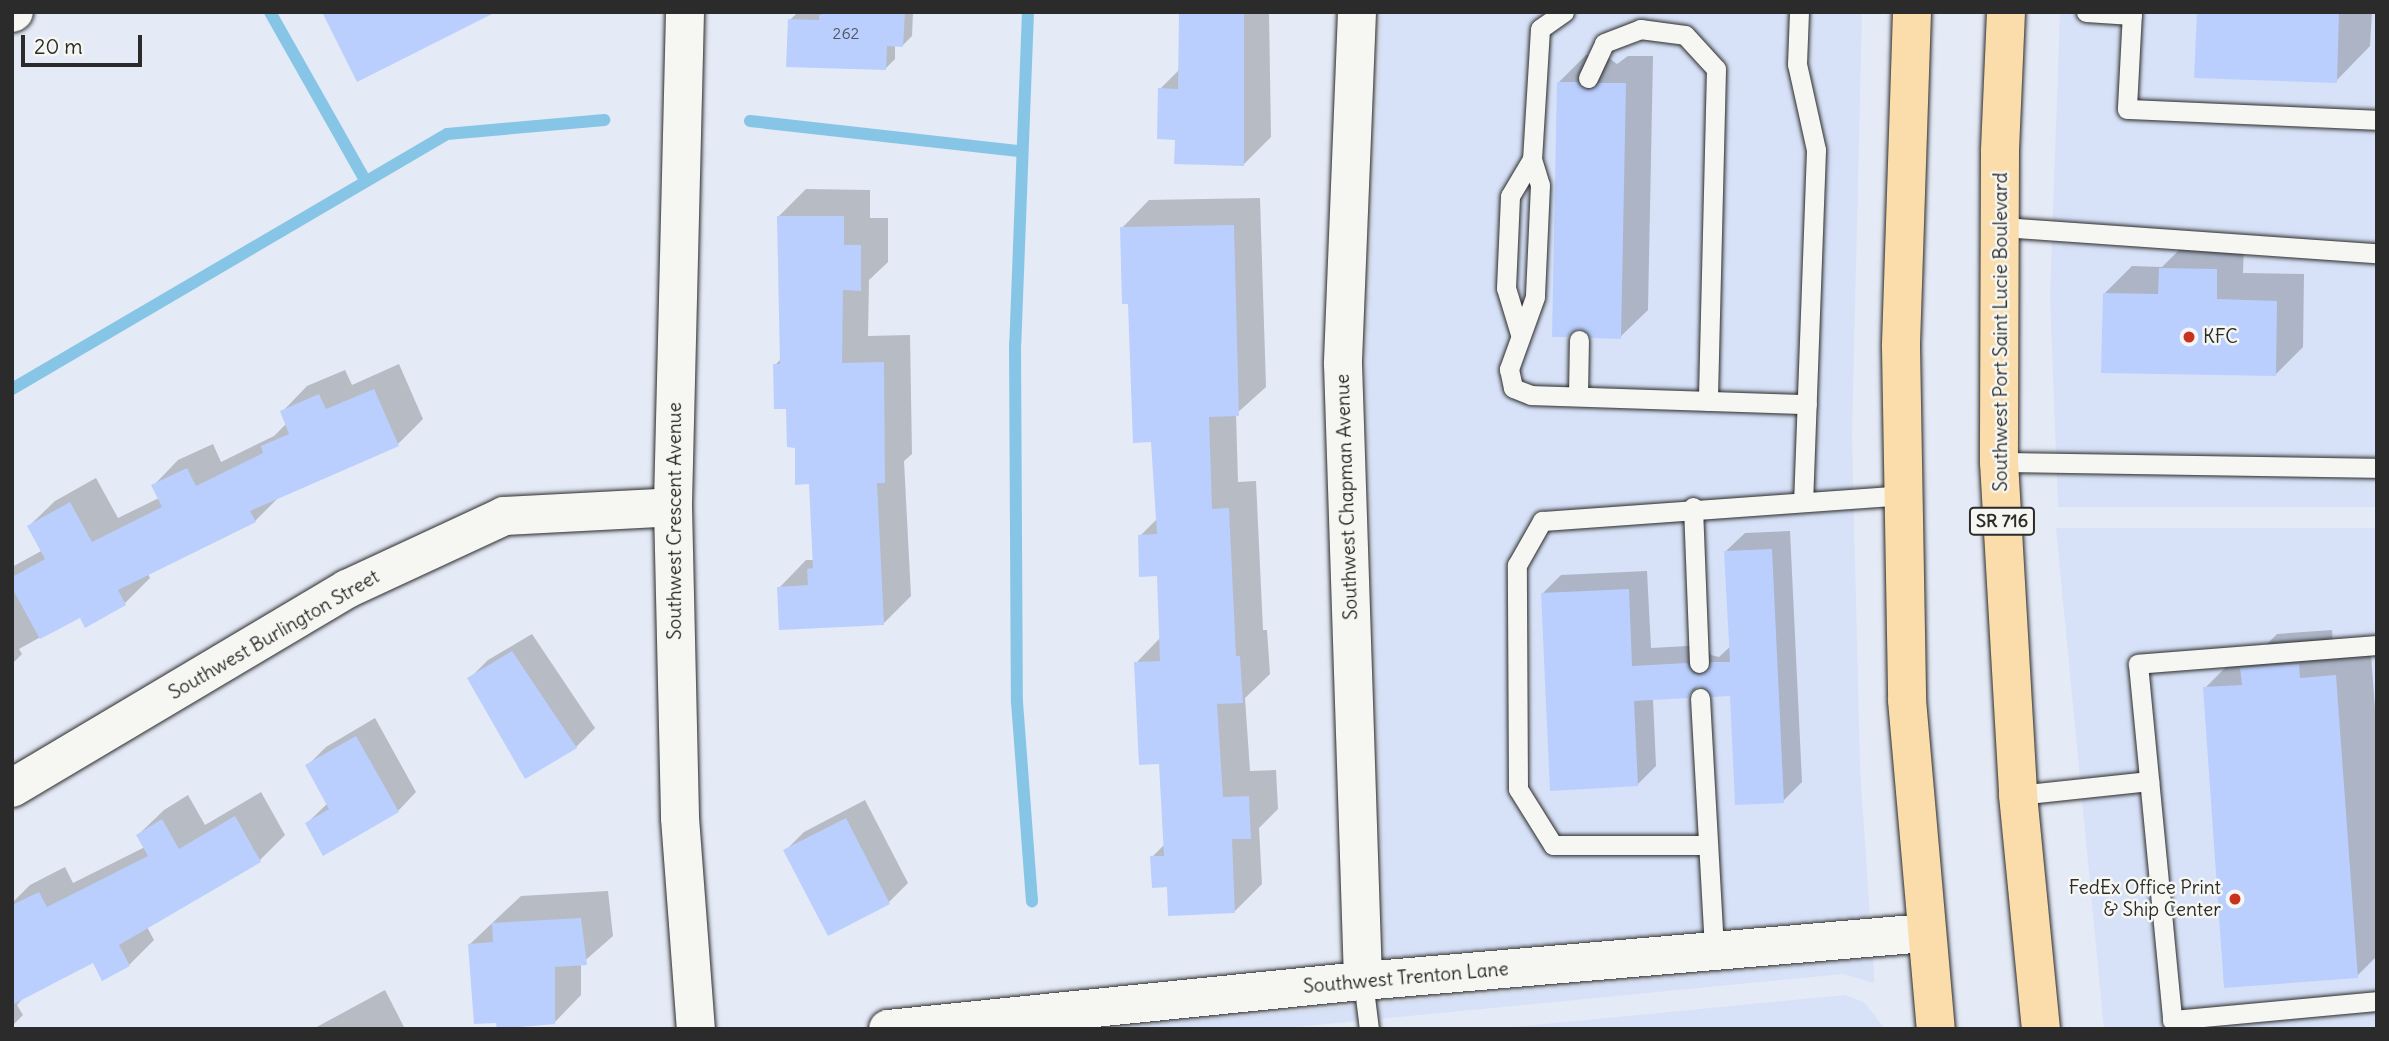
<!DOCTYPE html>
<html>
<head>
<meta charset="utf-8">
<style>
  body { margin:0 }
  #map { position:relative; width:2389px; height:1041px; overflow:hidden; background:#e4eaf6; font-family:Delius,sans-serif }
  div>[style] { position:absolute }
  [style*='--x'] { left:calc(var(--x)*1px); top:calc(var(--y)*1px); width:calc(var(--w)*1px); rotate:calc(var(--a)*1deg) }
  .built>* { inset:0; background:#d7e2f8 }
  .shadow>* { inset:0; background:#0003 }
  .stream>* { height:12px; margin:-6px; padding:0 6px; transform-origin:6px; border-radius:6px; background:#87c5e7 }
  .building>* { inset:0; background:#bacffe }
  .roads { filter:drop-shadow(0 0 2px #2b2b2b) drop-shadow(0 0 2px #2b2b2b) }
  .service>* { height:19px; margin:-9.5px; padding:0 9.5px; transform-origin:9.5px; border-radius:9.5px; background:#f6f6f2 }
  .minor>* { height:38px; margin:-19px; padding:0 19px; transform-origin:19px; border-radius:19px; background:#f6f6f2 }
  .primary>* { height:38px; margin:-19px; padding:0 19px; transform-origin:19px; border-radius:19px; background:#faddab }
  .dots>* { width:19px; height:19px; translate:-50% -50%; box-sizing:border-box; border:4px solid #f6f6f2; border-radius:50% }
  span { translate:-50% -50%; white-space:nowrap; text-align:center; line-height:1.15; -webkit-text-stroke:5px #f6f6f2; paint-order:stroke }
  .number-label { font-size:16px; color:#4f5460 }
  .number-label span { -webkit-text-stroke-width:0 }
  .shield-label span { padding:2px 5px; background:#f6f6f2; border:2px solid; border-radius:5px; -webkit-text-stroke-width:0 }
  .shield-label { font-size:18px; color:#2b2b2b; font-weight:700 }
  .street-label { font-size:19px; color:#2b2b2b }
  .poi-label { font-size:19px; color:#2b2b2b }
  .left { translate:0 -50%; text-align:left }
  .right { translate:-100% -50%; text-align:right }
  .frame { position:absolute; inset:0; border:14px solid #2b2b2b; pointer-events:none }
  .scale { position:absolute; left:21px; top:35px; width:121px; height:32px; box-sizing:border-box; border:4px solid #2b2b2b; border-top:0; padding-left:9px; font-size:21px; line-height:24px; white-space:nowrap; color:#2b2b2b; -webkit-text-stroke:5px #f6f6f2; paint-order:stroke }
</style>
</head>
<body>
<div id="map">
  <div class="built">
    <i style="clip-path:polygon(1381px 12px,1862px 12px,1852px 435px,1860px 768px,1870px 917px,1385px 958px,1366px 364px)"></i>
    <i style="clip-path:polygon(2060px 12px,2377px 12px,2377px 507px,2058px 507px,2050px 297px)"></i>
    <i style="clip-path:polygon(2056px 528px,2377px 528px,2377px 1029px,2104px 1029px)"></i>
    <i style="clip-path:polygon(1873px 959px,1874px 983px,1843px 974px,1275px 1029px,1098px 1029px)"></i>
    <i style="clip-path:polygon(1845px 995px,1865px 1003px,1885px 1029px,1493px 1029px)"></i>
  </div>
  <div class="shadow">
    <i style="clip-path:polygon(798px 12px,913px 12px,912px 36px,903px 45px,895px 45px,895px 59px,885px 69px,790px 20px)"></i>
    <i style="clip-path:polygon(1269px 12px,1271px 137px,1244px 164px,1176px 138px,1160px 89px,1180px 69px,1181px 14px,1158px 12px)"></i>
    <i style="clip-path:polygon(2198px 12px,2372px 12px,2370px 46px,2336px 81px)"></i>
    <i style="clip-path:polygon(1586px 55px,1605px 55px,1617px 64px,1628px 56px,1653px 56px,1648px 310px,1620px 337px,1579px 326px,1558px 83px)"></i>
    <i style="clip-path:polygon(806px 189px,870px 190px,870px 218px,888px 218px,888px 262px,869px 280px,868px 336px,910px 335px,912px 454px,904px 461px,911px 596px,884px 623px,779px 588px,806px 560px,815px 560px,810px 483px,775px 365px,782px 358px,779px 216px)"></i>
    <i style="clip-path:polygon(1260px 198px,1266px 387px,1236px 414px,1238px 482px,1256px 481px,1263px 630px,1267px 630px,1270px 674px,1245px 698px,1250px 771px,1276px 770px,1278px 809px,1259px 828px,1262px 884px,1235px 911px,1169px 885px,1152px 857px,1165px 844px,1161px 762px,1136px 663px,1161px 637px,1159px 574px,1140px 536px,1158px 518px,1152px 440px,1122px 228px,1149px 200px)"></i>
    <i style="clip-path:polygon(2188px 241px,2244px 243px,2243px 273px,2304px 274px,2303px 347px,2276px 374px,2104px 294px,2132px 266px,2162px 267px)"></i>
    <i style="clip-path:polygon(399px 364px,423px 419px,398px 444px,280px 496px,255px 521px,148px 574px,150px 578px,125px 603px,80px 615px,19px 649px,22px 654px,12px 664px,12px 567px,43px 550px,29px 526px,55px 501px,96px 478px,118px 518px,159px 498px,153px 486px,178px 460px,213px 444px,221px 462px,274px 436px,287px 423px,282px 412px,307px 386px,345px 370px,352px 385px)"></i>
    <i style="clip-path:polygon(1790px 531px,1802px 782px,1783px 801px,1732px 694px,1700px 684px,1687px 697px,1653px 699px,1656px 766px,1637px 785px,1542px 594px,1561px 575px,1647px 571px,1651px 648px,1706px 645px,1711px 655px,1719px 657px,1731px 646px,1726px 551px,1745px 533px)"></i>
    <i style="clip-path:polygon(2332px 630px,2333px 644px,2370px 641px,2377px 736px,2377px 956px,2357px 976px,2205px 688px,2239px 654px,2259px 652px,2277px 634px)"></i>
    <i style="clip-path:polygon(532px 634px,595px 728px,576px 747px,469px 679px,488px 660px)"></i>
    <i style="clip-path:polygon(375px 718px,416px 792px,398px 811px,307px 823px,328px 803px,307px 766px,326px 747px)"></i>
    <i style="clip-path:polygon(261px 792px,285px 835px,260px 860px,147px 927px,154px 940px,129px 965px,94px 961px,25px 996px,17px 1005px,23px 1015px,12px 1026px,12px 903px,30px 885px,65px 867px,73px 883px,145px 847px,138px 835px,164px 810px,188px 795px,205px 825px)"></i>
    <i style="clip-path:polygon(865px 800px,908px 883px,889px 902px,785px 851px,804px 832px)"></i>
    <i style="clip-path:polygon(608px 891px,613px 936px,581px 964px,581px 995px,554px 1023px,470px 944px,521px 896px)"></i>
    <i style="clip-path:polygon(385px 990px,405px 1029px,313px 1029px)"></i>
  </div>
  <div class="stream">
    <i style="--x:270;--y:12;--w:193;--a:60.5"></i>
    <i style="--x:1028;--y:12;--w:332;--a:92.2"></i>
    <i style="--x:1015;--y:344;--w:358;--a:89.7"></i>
    <i style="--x:1017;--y:702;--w:200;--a:85.7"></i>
    <i style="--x:750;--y:121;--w:271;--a:6.4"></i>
    <i style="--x:12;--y:389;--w:504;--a:-30.38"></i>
    <i style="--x:447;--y:134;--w:158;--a:-5.1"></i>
  </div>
  <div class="building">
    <i style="clip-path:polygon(322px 12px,496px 12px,357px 82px)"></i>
    <i style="clip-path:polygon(829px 12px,905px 12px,903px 47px,887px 46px,886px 70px,786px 67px,788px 19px,819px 20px,819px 15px)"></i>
    <i style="clip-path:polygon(1179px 12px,1244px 12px,1244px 166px,1174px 164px,1175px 140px,1157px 139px,1158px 88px,1178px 89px)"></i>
    <i style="clip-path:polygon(2197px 12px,2339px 12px,2337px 83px,2194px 78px)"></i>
    <i style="clip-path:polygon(1557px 82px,1577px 82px,1588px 90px,1599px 83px,1626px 83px,1621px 339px,1591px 338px,1579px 328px,1567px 337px,1552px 337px)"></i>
    <i style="clip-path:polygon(777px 216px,844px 216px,844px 245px,861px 245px,861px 291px,843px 290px,842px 363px,884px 362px,885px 483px,877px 483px,884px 625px,779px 630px,777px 587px,808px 585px,807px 569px,813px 568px,809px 484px,795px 485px,795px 448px,787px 447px,786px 409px,774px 409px,773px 364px,780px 364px)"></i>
    <i style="clip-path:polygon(1234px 225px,1239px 416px,1209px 417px,1212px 509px,1229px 508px,1236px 656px,1240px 656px,1243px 703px,1217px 704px,1223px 797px,1249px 796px,1251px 839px,1232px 839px,1235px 913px,1168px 916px,1167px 887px,1152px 888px,1150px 856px,1164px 856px,1159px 764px,1139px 765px,1134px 662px,1160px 661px,1157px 576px,1139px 577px,1138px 535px,1157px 534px,1151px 442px,1133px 443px,1128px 304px,1122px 304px,1120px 227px)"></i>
    <i style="clip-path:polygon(2159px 268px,2217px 269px,2217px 299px,2277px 301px,2276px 376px,2101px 373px,2103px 293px,2158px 294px)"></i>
    <i style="clip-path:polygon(374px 389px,399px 446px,250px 511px,256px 522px,118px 590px,126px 605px,85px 628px,80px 618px,40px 639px,12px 588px,12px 577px,45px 559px,27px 526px,70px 502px,92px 542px,162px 507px,151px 485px,187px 468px,196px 486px,263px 453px,261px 446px,289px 434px,280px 411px,319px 394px,326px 409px)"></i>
    <i style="clip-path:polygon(1772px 549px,1784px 803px,1735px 805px,1730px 696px,1712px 697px,1700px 686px,1693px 688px,1688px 698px,1634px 701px,1638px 786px,1550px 791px,1541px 593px,1629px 589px,1632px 666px,1687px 663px,1693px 673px,1700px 675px,1711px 662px,1730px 662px,1724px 551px)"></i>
    <i style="clip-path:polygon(512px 651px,577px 748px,525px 779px,467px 678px)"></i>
    <i style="clip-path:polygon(2299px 664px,2300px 678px,2336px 675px,2358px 978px,2224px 988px,2203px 687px,2242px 685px,2240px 668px)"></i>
    <i style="clip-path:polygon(356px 736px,399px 812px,323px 856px,305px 823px,329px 809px,305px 765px)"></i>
    <i style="clip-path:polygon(235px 816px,261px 862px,119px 945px,130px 966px,102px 981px,93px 963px,12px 1005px,12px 905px,39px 892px,47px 907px,148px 856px,136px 835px,162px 819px,179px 849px)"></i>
    <i style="clip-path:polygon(846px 818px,890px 904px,828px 936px,783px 850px)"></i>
    <i style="clip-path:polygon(581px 918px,587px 965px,555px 967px,555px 1024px,497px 1029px,496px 1023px,474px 1024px,468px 944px,493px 942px,492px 923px)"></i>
  </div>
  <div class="roads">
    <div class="service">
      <i style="--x:1564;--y:12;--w:29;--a:145"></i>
      <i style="--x:1540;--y:29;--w:130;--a:93.5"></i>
      <i style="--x:1532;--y:159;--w:27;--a:73"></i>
      <i style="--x:1540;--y:185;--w:112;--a:92.6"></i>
      <i style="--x:1535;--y:297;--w:77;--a:109.9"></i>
      <i style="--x:1509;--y:369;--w:19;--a:78"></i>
      <i style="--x:1513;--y:388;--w:19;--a:21"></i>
      <i style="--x:1531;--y:395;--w:276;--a:1.9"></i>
      <i style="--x:1799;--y:12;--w:52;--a:92.2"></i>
      <i style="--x:1797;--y:64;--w:88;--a:77.5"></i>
      <i style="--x:1816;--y:150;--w:351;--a:92.1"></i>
      <i style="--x:2086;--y:12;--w:46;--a:3.7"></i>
      <i style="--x:2132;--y:12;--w:97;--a:93"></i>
      <i style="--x:2127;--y:109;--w:250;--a:2.5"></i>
      <i style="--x:1588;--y:78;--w:38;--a:-65"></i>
      <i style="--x:1604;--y:43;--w:39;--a:-21"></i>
      <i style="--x:1640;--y:29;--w:45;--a:7.6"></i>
      <i style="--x:1685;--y:35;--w:46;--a:47.6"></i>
      <i style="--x:1716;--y:69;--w:332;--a:91.4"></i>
      <i style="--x:2001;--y:227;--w:377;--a:4"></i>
      <i style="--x:1520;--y:334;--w:48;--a:-106.9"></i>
      <i style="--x:1506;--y:288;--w:92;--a:-87.5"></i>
      <i style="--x:1510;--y:196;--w:43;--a:-59.3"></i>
      <i style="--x:1578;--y:395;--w:55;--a:-89"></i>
      <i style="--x:1999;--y:462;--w:378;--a:0.9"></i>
      <i style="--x:1693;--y:507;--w:156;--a:87.8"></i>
      <i style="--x:2377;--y:645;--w:240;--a:175.5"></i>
      <i style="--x:2138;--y:664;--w:358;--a:84.5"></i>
      <i style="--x:2172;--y:1020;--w:206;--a:-5.3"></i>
      <i style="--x:1700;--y:698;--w:253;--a:86.8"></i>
      <i style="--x:2018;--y:795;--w:132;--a:-6.1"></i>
      <i style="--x:1707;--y:845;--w:154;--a:180"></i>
      <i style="--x:1553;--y:845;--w:66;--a:-122"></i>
      <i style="--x:1518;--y:789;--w:224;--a:-90.3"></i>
      <i style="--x:1517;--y:565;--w:51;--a:-60.4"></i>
      <i style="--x:1542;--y:521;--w:362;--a:-4.1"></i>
      <i style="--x:1363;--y:981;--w:48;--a:82.9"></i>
    </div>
    <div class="minor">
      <i style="--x:685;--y:12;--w:495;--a:91.4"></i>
      <i style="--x:673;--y:507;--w:311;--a:88.7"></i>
      <i style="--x:680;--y:818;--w:212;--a:85.7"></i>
      <i style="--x:1357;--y:12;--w:352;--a:92.3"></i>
      <i style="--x:1343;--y:364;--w:617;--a:88.14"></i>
      <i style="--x:12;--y:13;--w:2;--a:-27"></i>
      <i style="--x:12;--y:788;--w:390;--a:-30.7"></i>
      <i style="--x:347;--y:589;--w:173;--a:-24.9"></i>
      <i style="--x:504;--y:516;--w:169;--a:-3"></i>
      <i style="--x:888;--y:1029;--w:477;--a:-5.8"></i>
      <i style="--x:1363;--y:981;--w:564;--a:-4.88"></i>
    </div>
    <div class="primary">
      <i style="--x:1912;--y:12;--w:335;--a:91.9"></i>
      <i style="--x:1901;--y:347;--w:353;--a:89"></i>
      <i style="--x:1907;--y:700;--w:330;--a:85"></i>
      <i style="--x:2006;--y:12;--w:140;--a:92.5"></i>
      <i style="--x:2000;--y:152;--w:310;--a:90.2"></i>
      <i style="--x:1999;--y:462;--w:334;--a:86.7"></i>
      <i style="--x:2018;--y:795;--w:235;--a:84.4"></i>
    </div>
  </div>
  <div class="dots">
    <i style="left:2189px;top:337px;background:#c8321e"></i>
    <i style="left:2235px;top:899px;background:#c8321e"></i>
  </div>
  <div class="number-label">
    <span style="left:846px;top:33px">262</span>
  </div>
  <div class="shield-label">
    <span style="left:2002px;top:521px">SR 716</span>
  </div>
  <div class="street-label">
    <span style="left:2001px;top:332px;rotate:-90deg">Southwest Port Saint Lucie Boulevard</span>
    <span style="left:1347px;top:497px;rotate:-92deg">Southwest Chapman Avenue</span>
    <span style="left:675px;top:521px;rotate:-90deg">Southwest Crescent Avenue</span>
    <span style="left:274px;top:635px;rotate:-30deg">Southwest Burlington Street</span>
    <span style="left:1406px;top:978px;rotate:-5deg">Southwest Trenton Lane</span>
  </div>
  <div class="poi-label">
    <span class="left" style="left:2203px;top:337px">KFC</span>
    <span class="right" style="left:2221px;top:899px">FedEx Office Print<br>&amp; Ship Center</span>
  </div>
  <div class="frame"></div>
  <div class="scale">20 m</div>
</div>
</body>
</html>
